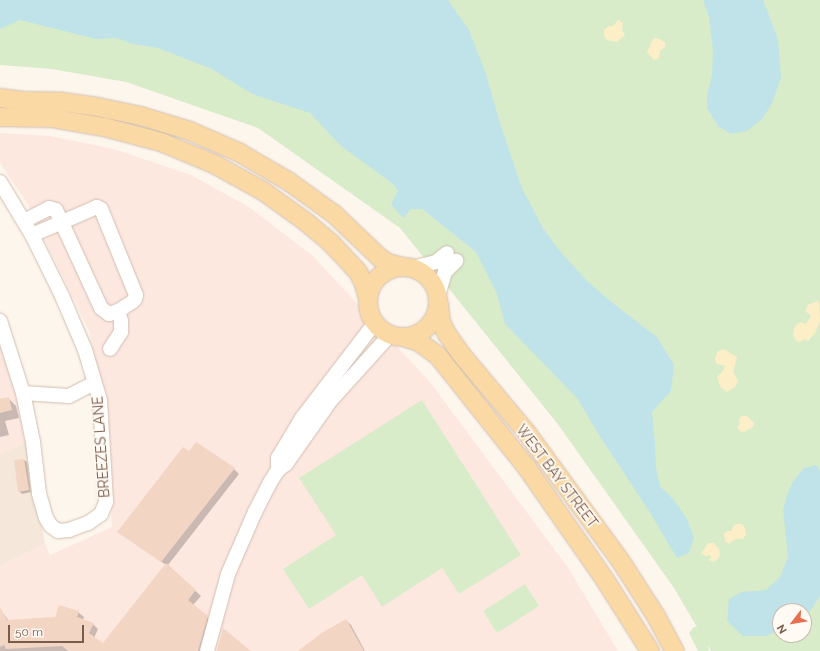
<!DOCTYPE html>
<html>
<head>
<meta charset="utf-8">
<style>
  body { margin:0 }
  #map { position:relative; width:820px; height:651px; overflow:hidden; background:#fdf6ec; font-family:Raleway,sans-serif }
  div>[style] { position:absolute }
  [style*='--x'] { left:calc(var(--x)*1px); top:calc(var(--y)*1px); width:calc(var(--w)*1px); rotate:calc(var(--a)*1deg) }
  .residential>* { inset:0; background:#f5e8da }
  .commercial>* { inset:0; background:#fde8e0 }
  .green>* { inset:0; background:#d8ecc9 }
  .sand>* { inset:0; background:#fcefc7 }
  .water>* { inset:0; background:#bfe3e8 }
  .shadow>* { inset:0; background:#0003 }
  .building>* { inset:0; background:#f3d5c3 }
  .roads { filter:drop-shadow(0 0 1px #d1beb0) drop-shadow(0 0 1px #d1beb0) }
  .minor>* { height:14px; margin:-7px; padding:0 7px; transform-origin:7px; border-radius:7px; background:#fff }
  .major>* { height:18px; margin:-9px; padding:0 9px; transform-origin:9px; border-radius:9px; background:#fbd9a5 }
  .major>.ring { margin:-9px; padding:0; box-sizing:content-box; background:none; border:18px solid #fbd9a5; border-radius:50% }
  span { translate:-50% -50%; white-space:nowrap; text-align:center; line-height:1.15; -webkit-text-stroke:3.5px #fffaf3; paint-order:stroke }
  .street-label { font-size:14px; color:#7a5c4d }
  .north { position:absolute; left:772px; top:603px; width:40px; height:40px; box-sizing:border-box; background:#fffaf3; border:1px solid #cabbb1; border-radius:50%; rotate:239deg; font-size:11px; font-weight:700; line-height:16px; text-align:center; color:#7a5c4d }
  .north::after { content:''; display:block; margin:auto; width:14px; height:18px; background:#e76f51; clip-path:polygon(50% 0,100% 100%,50% 72%,0 100%) }
  .scale { position:absolute; left:8px; top:625px; width:76px; height:18px; box-sizing:border-box; border:2px solid #7a5c4d; border-top:0; padding-left:5px; font-size:12px; line-height:14px; white-space:nowrap; color:#7a5c4d; -webkit-text-stroke:3px #fffaf3; paint-order:stroke }
</style>
</head>
<body>
<div id="map">
  <div class="residential">
    <i style="clip-path:polygon(27px 442px,45px 544px,0 566px,0 453px)"></i>
  </div>
  <div class="commercial">
    <i style="clip-path:polygon(0 133px,50px 136px,114px 149px,191px 175px,249px 207px,313px 256px,430px 382px,569px 569px,618px 651px,0 651px,0 566px,45px 544px,50px 555px,112px 527px,105px 402px,89px 331px,27px 203px,0 163px)"></i>
    <i style="clip-path:polygon(0 343px,21px 405px,27px 442px,0 453px)"></i>
  </div>
  <div class="green">
    <i style="clip-path:polygon(evenodd,0 0,820px 0,820px 651px,711px 651px,708px 645px,709px 651px,698px 651px,689px 633px,694px 627px,697px 627px,674px 588px,557px 423px,400px 228px,258px 128px,126px 82px,52px 69px,0 65px,0 0,780px 611px,804px 611px,804px 635px,780px 635px,780px 611px)"></i>
    <i style="clip-path:polygon(422px 400px,521px 555px,459px 594px,442px 568px,382px 607px,362px 575px,309px 609px,283px 569px,336px 535px,299px 478px)"></i>
    <i style="clip-path:polygon(525px 584px,539px 606px,497px 633px,483px 611px)"></i>
  </div>
  <div class="sand">
    <i style="clip-path:polygon(618px 20px,623px 23px,622px 30px,625px 35px,617px 42px,607px 40px,604px 36px,604px 30px,609px 26px,613px 26px)"></i>
    <i style="clip-path:polygon(656px 38px,660px 39px,665px 43px,665px 47px,660px 51px,659px 58px,654px 60px,647px 52px,653px 39px)"></i>
    <i style="clip-path:polygon(819px 301px,820px 321px,815px 333px,808px 341px,804px 339px,800px 342px,796px 341px,793px 334px,795px 326px,800px 322px,806px 324px,811px 316px,805px 311px,809px 304px)"></i>
    <i style="clip-path:polygon(723px 349px,737px 357px,733px 372px,738px 381px,735px 387px,727px 392px,721px 388px,717px 377px,723px 371px,725px 366px,717px 364px,715px 360px,717px 352px)"></i>
    <i style="clip-path:polygon(742px 416px,747px 416px,754px 423px,753px 427px,744px 432px,740px 431px,737px 427px,740px 424px,739px 419px)"></i>
    <i style="clip-path:polygon(735px 524px,742px 524px,745px 528px,746px 535px,743px 539px,736px 539px,729px 544px,725px 541px,724px 534px,727px 531px,731px 531px)"></i>
    <i style="clip-path:polygon(708px 543px,714px 543px,719px 549px,720px 556px,714px 562px,709px 560px,711px 557px,710px 555px,706px 556px,701px 554px)"></i>
  </div>
  <div class="water">
    <i style="clip-path:polygon(0 0,448px 0,469px 30px,486px 74px,500px 123px,522px 188px,543px 228px,559px 250px,587px 281px,610px 301px,657px 337px,674px 365px,671px 391px,652px 412px,655px 444px,656px 468px,660px 486px,674px 500px,687px 519px,694px 538px,689px 553px,677px 558px,649px 511px,599px 435px,577px 398px,505px 324px,497px 294px,476px 252px,422px 209px,411px 209px,403px 218px,391px 204px,398px 191px,393px 184px,341px 146px,310px 113px,252px 94px,212px 69px,158px 48px,133px 44px,116px 38px,96px 39px,20px 20px,0 29px)"></i>
    <i style="clip-path:polygon(703px 0,763px 0,778px 39px,781px 78px,772px 103px,763px 118px,747px 131px,731px 134px,718px 126px,707px 108px,707px 95px,712px 75px,713px 50px,709px 17px)"></i>
    <i style="clip-path:polygon(816px 465px,820px 471px,820px 596px,811px 610px,804px 615px,804px 611px,780px 611px,780px 630px,766px 636px,743px 636px,727px 621px,729px 599px,742px 592px,766px 590px,780px 577px,788px 557px,783px 509px,787px 495px,793px 482px,804px 468px)"></i>
  </div>
  <div class="shadow">
    <i style="clip-path:polygon(8px 398px,16px 406px,19px 418px,5px 421px,9px 435px,0 437px,0 399px)"></i>
    <i style="clip-path:polygon(189px 452px,234px 469px,239px 474px,168px 565px,201px 596px,193px 605px,212px 622px,204px 651px,0 651px,0 613px,2px 612px,9px 621px,56px 618px,78px 612px,84px 617px,83px 620px,93px 624px,98px 629px,94px 638px,103px 644px,166px 565px,118px 532px)"></i>
    <i style="clip-path:polygon(24px 460px,27px 462px,31px 492px,22px 494px,19px 491px)"></i>
    <i style="clip-path:polygon(346px 620px,351px 625px,365px 651px,300px 651px)"></i>
  </div>
  <div class="building">
    <i style="clip-path:polygon(9px 397px,12px 410px,0 413px,0 399px)"></i>
    <i style="clip-path:polygon(196px 442px,235px 468px,161px 562px,117px 532px,183px 447px,189px 451px)"></i>
    <i style="clip-path:polygon(24px 459px,29px 490px,18px 492px,14px 460px)"></i>
    <i style="clip-path:polygon(166px 563px,196px 590px,188px 600px,208px 616px,198px 651px,68px 651px,62px 646px,6px 649px,4px 645px,0 647px,0 607px,7px 620px,55px 617px,59px 605px,79px 611px,77px 617px,94px 623px,89px 633px,103px 643px)"></i>
    <i style="clip-path:polygon(346px 619px,364px 651px,298px 651px,320px 634px)"></i>
    <i style="clip-path:polygon(223px 628px,251px 651px,217px 651px)"></i>
  </div>
  <div class="roads">
    <div class="minor">
      <i style="--x:0;--y:182;--w:62;--a:58.9"></i>
      <i style="--x:32;--y:235;--w:68;--a:63.8"></i>
      <i style="--x:62;--y:296;--w:59;--a:66.9"></i>
      <i style="--x:85;--y:350;--w:52;--a:73.3"></i>
      <i style="--x:100;--y:400;--w:102;--a:86.6"></i>
      <i style="--x:106;--y:502;--w:13;--a:113"></i>
      <i style="--x:101;--y:514;--w:16;--a:145"></i>
      <i style="--x:88;--y:523;--w:20;--a:160"></i>
      <i style="--x:69;--y:530;--w:11;--a:175"></i>
      <i style="--x:58;--y:531;--w:9;--a:-144"></i>
      <i style="--x:51;--y:526;--w:9;--a:-122"></i>
      <i style="--x:46;--y:518;--w:26;--a:-106"></i>
      <i style="--x:39;--y:493;--w:51;--a:-96.7"></i>
      <i style="--x:33;--y:442;--w:50;--a:-101.5"></i>
      <i style="--x:23;--y:393;--w:76;--a:-107.7"></i>
      <i style="--x:24;--y:221;--w:28;--a:-27"></i>
      <i style="--x:49;--y:208;--w:7;--a:16"></i>
      <i style="--x:56;--y:210;--w:108;--a:65.3"></i>
      <i style="--x:101;--y:308;--w:10;--a:37"></i>
      <i style="--x:109;--y:314;--w:9;--a:-18"></i>
      <i style="--x:118;--y:311;--w:10;--a:73"></i>
      <i style="--x:121;--y:321;--w:11;--a:90"></i>
      <i style="--x:121;--y:332;--w:20;--a:123"></i>
      <i style="--x:32;--y:235;--w:71;--a:-23.3"></i>
      <i style="--x:97;--y:207;--w:4;--a:27"></i>
      <i style="--x:101;--y:209;--w:93;--a:67.9"></i>
      <i style="--x:136;--y:295;--w:4;--a:104"></i>
      <i style="--x:135;--y:299;--w:4;--a:135"></i>
      <i style="--x:132;--y:302;--w:17;--a:147"></i>
      <i style="--x:412;--y:268;--w:25;--a:-14"></i>
      <i style="--x:436;--y:262;--w:14;--a:-39"></i>
      <i style="--x:438;--y:296;--w:25;--a:-74"></i>
      <i style="--x:445;--y:272;--w:16;--a:-45"></i>
      <i style="--x:23;--y:393;--w:46;--a:3.7"></i>
      <i style="--x:69;--y:396;--w:29;--a:-27"></i>
      <i style="--x:278;--y:470;--w:12;--a:-90"></i>
      <i style="--x:278;--y:458;--w:47;--a:-59"></i>
      <i style="--x:302;--y:418;--w:120;--a:-52.5"></i>
      <i style="--x:207;--y:651;--w:80;--a:-74.7"></i>
      <i style="--x:228;--y:574;--w:68;--a:-66.5"></i>
      <i style="--x:255;--y:512;--w:35;--a:-63"></i>
      <i style="--x:271;--y:481;--w:13;--a:-58"></i>
      <i style="--x:278;--y:470;--w:10;--a:-37"></i>
      <i style="--x:286;--y:464;--w:78;--a:-54.9"></i>
      <i style="--x:331;--y:400;--w:88;--a:-47.8"></i>
    </div>
    <div class="major">
      <i style="--x:0;--y:98;--w:24;--a:7"></i>
      <i style="--x:24;--y:101;--w:39;--a:1"></i>
      <i style="--x:63;--y:102;--w:30;--a:8"></i>
      <i style="--x:93;--y:106;--w:49;--a:11.8"></i>
      <i style="--x:141;--y:116;--w:51;--a:17"></i>
      <i style="--x:190;--y:131;--w:55;--a:23.7"></i>
      <i style="--x:240;--y:153;--w:56;--a:30.3"></i>
      <i style="--x:288;--y:181;--w:57;--a:35.7"></i>
      <i style="--x:334;--y:214;--w:62;--a:43.7"></i>
      <i style="--x:379;--y:257;--w:11;--a:34"></i>
      <i style="--x:388;--y:263;--w:16;--a:14"></i>
      <i style="--x:0;--y:117;--w:51;--a:1.1"></i>
      <i style="--x:51;--y:118;--w:54;--a:9.6"></i>
      <i style="--x:104;--y:127;--w:59;--a:14.7"></i>
      <i style="--x:161;--y:142;--w:57;--a:22.5"></i>
      <i style="--x:214;--y:164;--w:56;--a:28.9"></i>
      <i style="--x:263;--y:191;--w:53;--a:35.8"></i>
      <i style="--x:306;--y:222;--w:33;--a:40"></i>
      <i style="--x:331;--y:243;--w:40;--a:47"></i>
      <i style="--x:358;--y:272;--w:13;--a:63"></i>
      <i style="--x:364;--y:284;--w:16;--a:75"></i>
      <i class="ring" style="left:368px;top:267px;width:52px;height:52px"></i>
      <i style="--x:439;--y:304;--w:18;--a:84"></i>
      <i style="--x:441;--y:322;--w:13;--a:63"></i>
      <i style="--x:447;--y:334;--w:24;--a:55"></i>
      <i style="--x:461;--y:354;--w:103;--a:50.1"></i>
      <i style="--x:527;--y:433;--w:157;--a:53.8"></i>
      <i style="--x:620;--y:560;--w:67;--a:57.3"></i>
      <i style="--x:656;--y:616;--w:40;--a:62"></i>
      <i style="--x:406;--y:338;--w:14;--a:17"></i>
      <i style="--x:419;--y:342;--w:24;--a:36"></i>
      <i style="--x:438;--y:356;--w:143;--a:51.5"></i>
      <i style="--x:527;--y:468;--w:136;--a:55.1"></i>
      <i style="--x:605;--y:580;--w:84;--a:57.6"></i>
    </div>
  </div>
  <div class="street-label">
    <span style="left:101px;top:447px;rotate:-94deg">BREEZES LANE</span>
    <span style="left:557px;top:476px;rotate:53deg">WEST BAY STREET</span>
  </div>
  <div class="north">N</div>
  <div class="scale">50 m</div>
</div>
</body>
</html>
